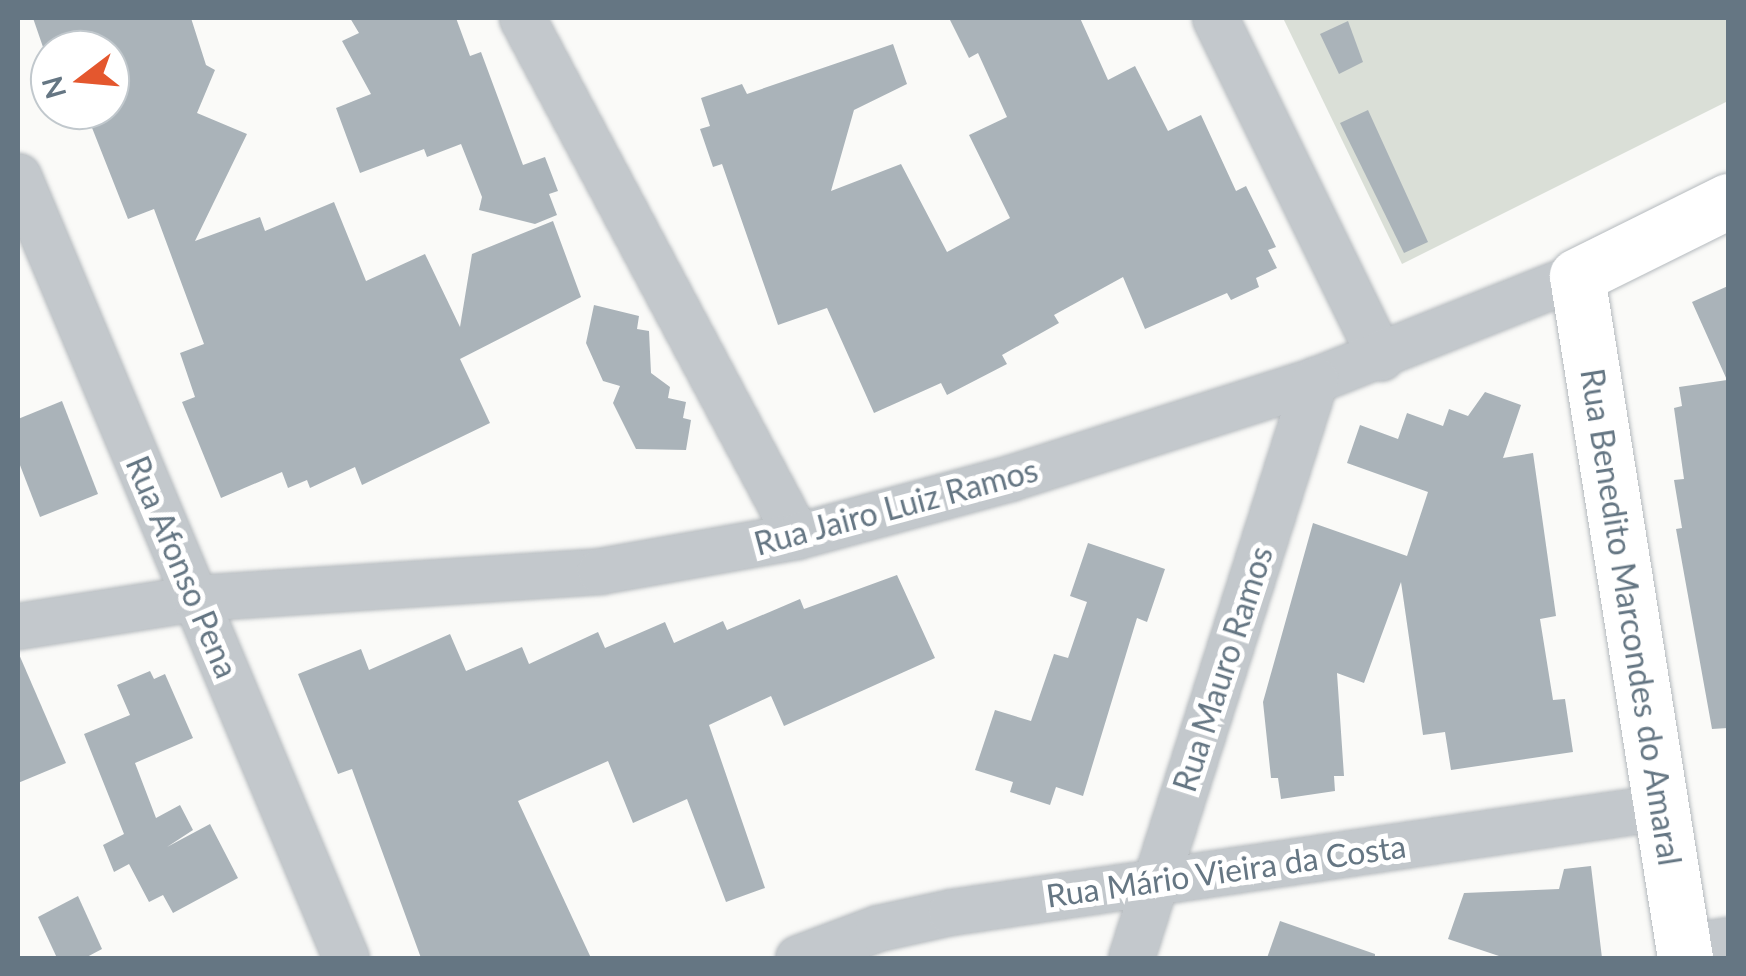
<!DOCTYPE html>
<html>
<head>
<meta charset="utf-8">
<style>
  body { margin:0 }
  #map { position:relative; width:1746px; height:976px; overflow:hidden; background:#fafaf8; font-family:Lato,sans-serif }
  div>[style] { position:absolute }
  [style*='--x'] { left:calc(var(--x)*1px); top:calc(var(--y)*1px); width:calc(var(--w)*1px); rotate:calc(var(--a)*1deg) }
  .green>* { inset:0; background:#dadfd7 }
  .building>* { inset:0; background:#aab3b9 }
  .roads { filter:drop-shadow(0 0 2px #b5babe) drop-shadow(0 0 2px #b5babe) }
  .minor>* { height:45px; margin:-22.5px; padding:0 22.5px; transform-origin:22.5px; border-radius:22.5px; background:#c3c8cc }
  .major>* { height:55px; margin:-27.5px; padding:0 27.5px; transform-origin:27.5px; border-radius:27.5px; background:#fff }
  span { translate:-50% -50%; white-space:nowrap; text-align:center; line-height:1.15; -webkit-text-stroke:10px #fff; paint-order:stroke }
  .street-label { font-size:32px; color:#657683 }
  .frame { position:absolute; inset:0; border:20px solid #657683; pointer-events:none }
  .north { position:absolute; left:30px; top:30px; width:100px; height:100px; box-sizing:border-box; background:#fff; border:2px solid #c1c8cd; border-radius:50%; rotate:254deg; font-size:28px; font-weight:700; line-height:40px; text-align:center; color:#657683 }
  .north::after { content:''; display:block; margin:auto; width:35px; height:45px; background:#e4572e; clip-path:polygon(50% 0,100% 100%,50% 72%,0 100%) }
</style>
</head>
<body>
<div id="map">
  <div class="green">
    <i style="clip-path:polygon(1283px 18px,1728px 18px,1728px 101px,1402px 264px)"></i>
  </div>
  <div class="building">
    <i style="clip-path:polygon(33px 18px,191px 18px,206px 65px,215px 70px,197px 113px,247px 134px,195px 241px,260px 217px,265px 231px,334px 202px,366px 281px,425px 254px,460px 327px,472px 254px,553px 221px,581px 297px,460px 359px,490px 423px,362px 485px,355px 467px,310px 488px,307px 480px,288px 488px,282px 472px,221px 498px,182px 402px,195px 397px,180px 353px,204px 344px,154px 209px,128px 219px,85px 110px,110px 110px,110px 50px,44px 50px)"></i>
    <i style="clip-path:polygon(350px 18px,456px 18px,470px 56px,481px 52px,523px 165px,545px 157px,558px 191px,549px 194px,557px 215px,535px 224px,479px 210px,482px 197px,461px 144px,427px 157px,424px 149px,360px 173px,336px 108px,371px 94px,342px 41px,359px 33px)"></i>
    <i style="clip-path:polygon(949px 18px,1080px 18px,1108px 80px,1135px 66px,1168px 131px,1201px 115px,1236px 191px,1246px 186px,1276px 247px,1268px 250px,1277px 268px,1256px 278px,1259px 287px,1231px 300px,1227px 293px,1145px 329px,1123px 277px,1054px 315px,1059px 323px,1002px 355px,1007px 364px,947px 395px,941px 383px,874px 413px,827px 308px,778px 325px,722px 164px,713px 167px,700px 129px,710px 126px,701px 98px,742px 84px,747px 94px,893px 44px,907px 84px,854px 110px,831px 191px,901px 164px,947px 252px,1010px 218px,969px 135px,1007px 117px,978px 53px,969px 58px)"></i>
    <i style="clip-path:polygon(1348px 21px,1363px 62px,1339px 74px,1320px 34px)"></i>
    <i style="clip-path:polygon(1368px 110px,1428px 242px,1404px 253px,1340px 123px)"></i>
    <i style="clip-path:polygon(1728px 286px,1728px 728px,1712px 729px,1676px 529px,1682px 528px,1674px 480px,1684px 479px,1674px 408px,1682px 406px,1679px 387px,1727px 380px,1692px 302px)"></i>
    <i style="clip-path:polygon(594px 305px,639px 316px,637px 329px,649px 331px,651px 373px,670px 387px,668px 398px,686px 402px,683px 418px,691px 420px,686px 450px,636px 449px,613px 403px,620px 386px,603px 381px,586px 343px)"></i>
    <i style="clip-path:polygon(1485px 392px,1521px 405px,1503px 458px,1533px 453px,1556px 616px,1540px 619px,1553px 700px,1565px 699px,1573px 752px,1451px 770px,1445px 732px,1423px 735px,1401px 582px,1364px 683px,1337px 673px,1344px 776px,1334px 776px,1335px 791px,1281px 799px,1278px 778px,1271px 778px,1263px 702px,1313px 523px,1407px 556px,1428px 492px,1347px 463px,1360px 425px,1398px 439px,1407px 413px,1443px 426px,1449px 409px,1468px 416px)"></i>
    <i style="clip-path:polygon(62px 401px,98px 494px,40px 517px,18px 460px,18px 419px)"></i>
    <i style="clip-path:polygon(1088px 543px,1165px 569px,1147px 622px,1137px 618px,1083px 796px,1056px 787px,1050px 805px,1010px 792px,1013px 782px,975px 770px,995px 710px,1031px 721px,1054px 654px,1068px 658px,1087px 602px,1070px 596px)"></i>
    <i style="clip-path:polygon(897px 575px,935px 658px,784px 726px,771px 696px,709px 725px,765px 888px,726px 902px,687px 799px,633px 823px,608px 761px,518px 801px,591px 958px,421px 958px,352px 769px,338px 774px,298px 674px,361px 649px,369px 670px,450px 634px,466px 671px,522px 647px,529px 664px,598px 632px,605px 648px,665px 622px,674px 643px,723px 621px,727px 630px,800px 599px,804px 609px)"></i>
    <i style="clip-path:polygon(18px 652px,66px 763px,18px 783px)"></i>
    <i style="clip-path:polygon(150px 671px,154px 679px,165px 674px,193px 738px,135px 763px,156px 818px,180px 805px,193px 830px,167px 847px,210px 824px,238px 878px,173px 913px,163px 895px,149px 902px,129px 864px,114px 872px,103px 845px,124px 834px,84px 734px,130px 715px,117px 685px)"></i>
    <i style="clip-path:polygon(1591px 866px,1602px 958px,1505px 958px,1448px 939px,1464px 893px,1559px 889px,1564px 869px)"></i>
    <i style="clip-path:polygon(78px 896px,102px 949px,85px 958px,57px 958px,38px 917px)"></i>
    <i style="clip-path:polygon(1280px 921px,1375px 954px,1375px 958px,1267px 958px)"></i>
  </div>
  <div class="roads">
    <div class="minor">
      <i style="--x:522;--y:18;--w:586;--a:62.04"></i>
      <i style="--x:1215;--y:18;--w:378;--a:64"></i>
      <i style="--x:18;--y:176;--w:848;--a:67.25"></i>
      <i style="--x:18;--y:626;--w:179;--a:-9"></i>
      <i style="--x:195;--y:598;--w:406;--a:-3.8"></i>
      <i style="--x:600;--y:571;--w:200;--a:-10.1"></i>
      <i style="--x:797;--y:536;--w:221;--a:-15.2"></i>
      <i style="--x:1010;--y:478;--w:320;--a:-17.8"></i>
      <i style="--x:1315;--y:380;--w:282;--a:-21.7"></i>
      <i style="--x:1683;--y:947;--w:46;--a:-8.8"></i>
      <i style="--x:798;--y:958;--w:85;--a:-20.6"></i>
      <i style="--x:878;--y:928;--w:75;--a:-12.4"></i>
      <i style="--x:951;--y:912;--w:718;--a:-8.41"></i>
      <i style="--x:1131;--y:958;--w:607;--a:-72.34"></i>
    </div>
    <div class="major">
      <i style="--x:1685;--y:958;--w:690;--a:-99"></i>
      <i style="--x:1577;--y:276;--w:169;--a:-26.4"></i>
    </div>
  </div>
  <div class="street-label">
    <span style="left:896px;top:507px;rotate:-15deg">Rua Jairo Luiz Ramos</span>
    <span style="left:182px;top:567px;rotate:67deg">Rua Afonso Pena</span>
    <span style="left:1631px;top:617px;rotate:81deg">Rua Benedito Marcondes do Amaral</span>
    <span style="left:1223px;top:669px;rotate:-72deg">Rua Mauro Ramos</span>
    <span style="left:1226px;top:871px;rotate:-8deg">Rua Mário Vieira da Costa</span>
  </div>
  <div class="frame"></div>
  <div class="north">N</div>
</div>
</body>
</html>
